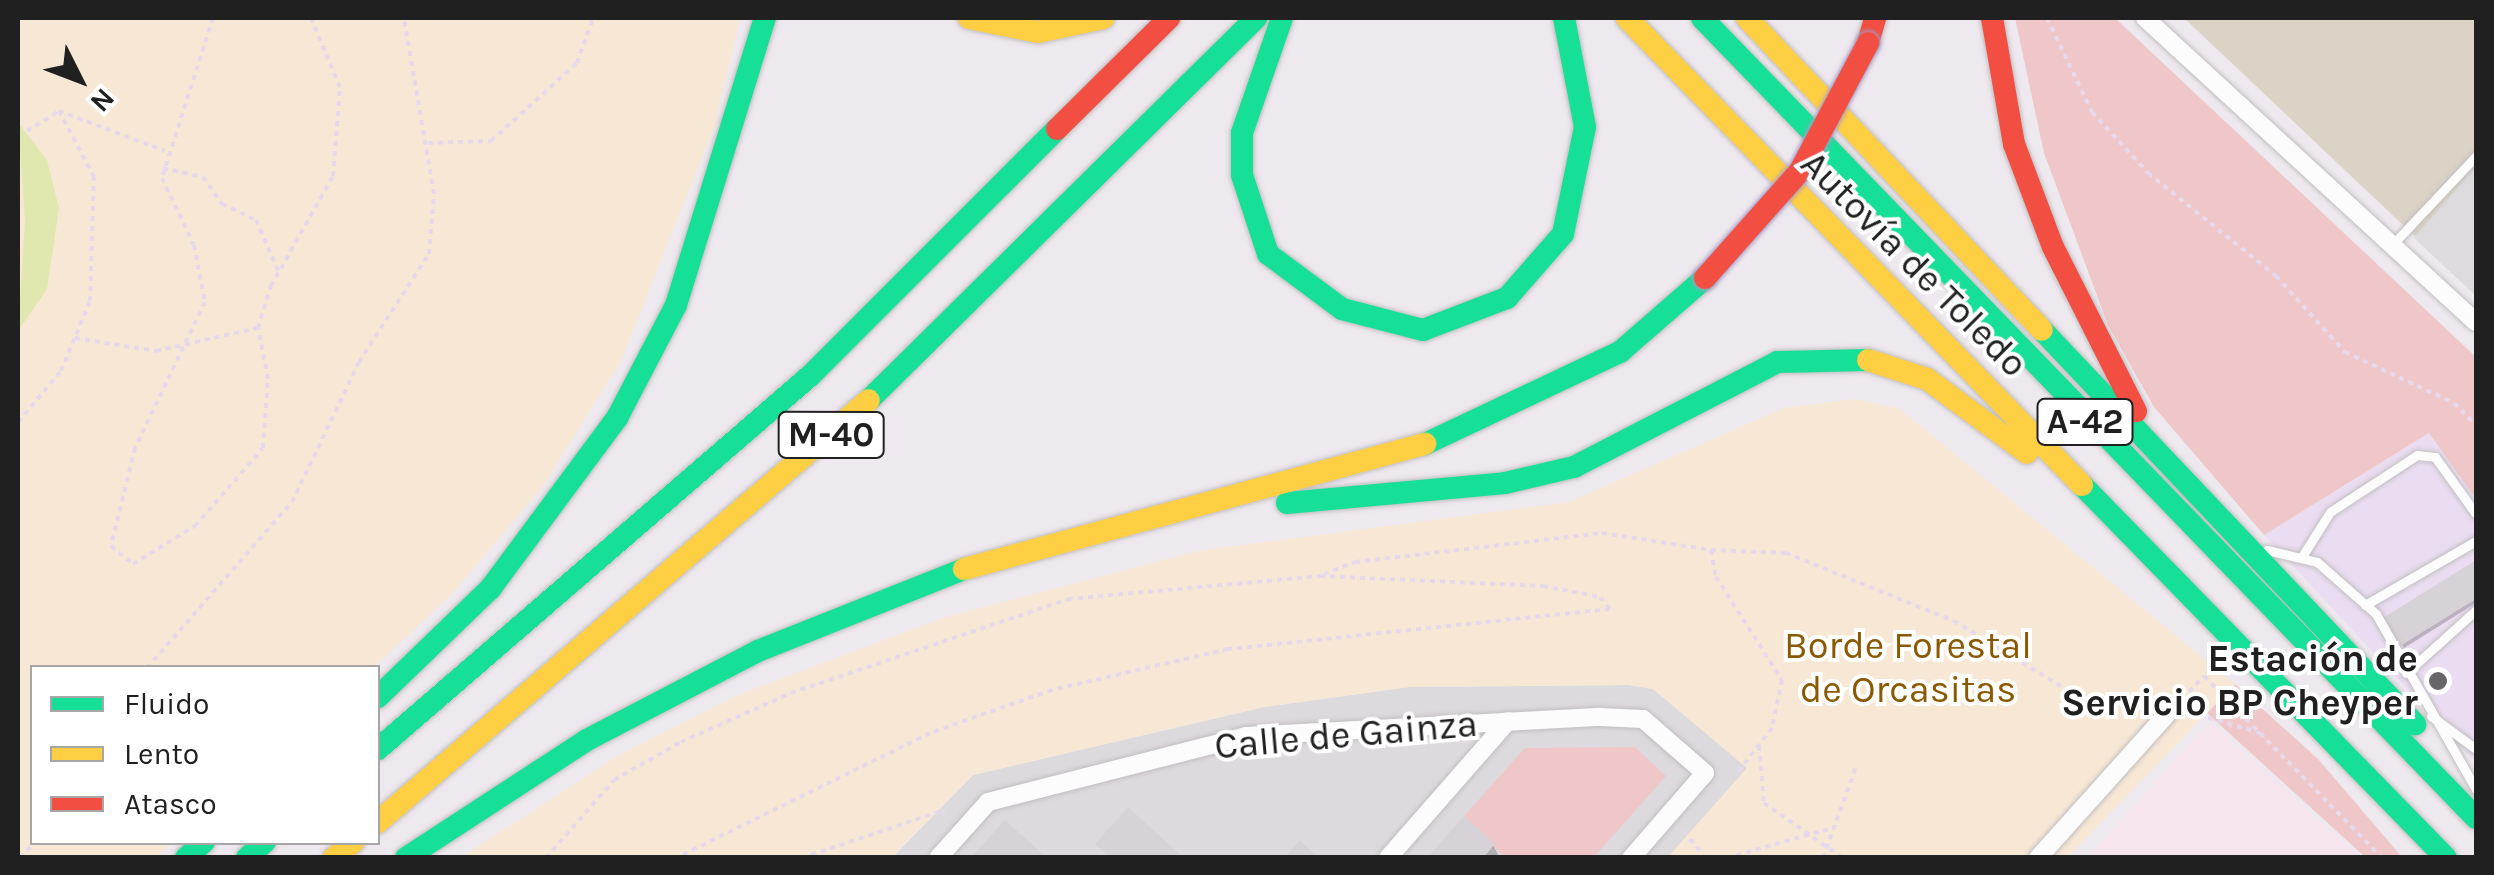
<!DOCTYPE html>
<html>
<head>
<meta charset="utf-8">
<style>
  body { margin:0 }
  #map { position:relative; width:2494px; height:875px; overflow:hidden; background:#eee9ee; font-family:Karla,sans-serif }
  div>[style] { position:absolute }
  [style*='--x'] { left:calc(var(--x)*1px); top:calc(var(--y)*1px); width:calc(var(--w)*1px); rotate:calc(var(--a)*1deg) }
  .residential>* { inset:0; background:#dddadd }
  .commercial>* { inset:0; background:#eaddf1 }
  .education>* { inset:0; background:#f7e5ee }
  .grass>* { inset:0; background:#efc7c8 }
  .cemetery>* { inset:0; background:#dbd3c6 }
  .park>* { inset:0; background:#f7e8d5 }
  .pitch>* { inset:0; background:#e0e8b0 }
  .parking>* { inset:0; background:#dddbdd }
  .shadow>* { inset:0; background:#0003 }
  .building>* { inset:0; background:#d7d2d7 }
  .path>* { height:4px; margin-top:-2px; transform-origin:0; background:repeating-linear-gradient(90deg,#e6d9ec 0 5px,transparent 0 10px) }
  .roads { filter:drop-shadow(0 0 2px #c0bec0) drop-shadow(0 0 2px #c0bec0) }
  .lane>* { height:9px; margin:-4.5px; padding:0 4.5px; transform-origin:4.5px; border-radius:4.5px; background:#fcfcfc }
  .street>* { height:18px; margin:-9px; padding:0 9px; transform-origin:9px; border-radius:9px; background:#fcfcfc }
  .fast>* { height:22px; margin:-11px; padding:0 11px; transform-origin:11px; border-radius:11px; background:#16e098 }
  .slow>* { height:22px; margin:-11px; padding:0 11px; transform-origin:11px; border-radius:11px; background:#ffcf43 }
  .jam>* { height:22px; margin:-11px; padding:0 11px; transform-origin:11px; border-radius:11px; background:#f24e42 }
  .bridges { filter:drop-shadow(0 0 2px #a69bc6) drop-shadow(0 0 2px #a69bc6) }
  .jam-bridge>* { height:22px; margin:-11px; padding:0 11px; transform-origin:11px; border-radius:11px; background:#f24e42 }
  .dots>* { width:28px; height:28px; translate:-50% -50%; box-sizing:border-box; border:5px solid #fff; border-radius:50% }
  span { translate:-50% -50%; white-space:nowrap; text-align:center; line-height:1.15; -webkit-text-stroke:8px #fff; paint-order:stroke }
  .shield-label span { padding:2px 8px; background:#fff; border:2px solid; border-radius:8px; -webkit-text-stroke-width:0 }
  .shield-label { font-size:35px; color:#202020; font-weight:700 }
  .street-label { font-size:38px; color:#202020 }
  .park-label { font-size:38px; color:#8a5902 }
  .poi-label { font-size:38px; color:#202020; font-weight:700 }
  .right { translate:-100% -50%; text-align:right }
  .frame { position:absolute; inset:0; border:20px solid #202020; pointer-events:none }
  .legend { position:absolute; left:30px; top:665px; width:350px; height:180px; box-sizing:border-box; background:#fff; border:2px solid #a6a6a6; margin:0; padding:12px 18px; list-style:none; font-size:30px; color:#202020 }
  .legend li { display:flex; align-items:center; gap:20px; height:50px }
  .legend b { width:50px; border:2px solid #a6a6a6 }
  .north { position:absolute; left:30px; top:30px; width:100px; height:100px; -webkit-text-stroke:8px #fff; paint-order:stroke; rotate:132deg; font-size:28px; font-weight:700; line-height:40px; text-align:center; color:#202020 }
  .north::after { content:''; display:block; margin:auto; width:35px; height:45px; background:#202020; clip-path:polygon(50% 0,100% 100%,50% 72%,0 100%) }
</style>
</head>
<body>
<div id="map">
  <div class="residential">
    <i style="clip-path:polygon(1629px 685px,1653px 689px,1748px 768px,1779px 858px,892px 858px,973px 775px,1264px 707px,1409px 687px)"></i>
  </div>
  <div class="commercial">
    <i style="clip-path:polygon(2429px 433px,2476px 499px,2476px 763px,2264px 535px)"></i>
  </div>
  <div class="education">
    <i style="clip-path:polygon(2210px 722px,2360px 857px,2088px 857px)"></i>
  </div>
  <div class="grass">
    <i style="clip-path:polygon(2015px 18px,2115px 18px,2476px 357px,2476px 499px,2429px 433px,2264px 535px,2154px 407px,2108px 325px,2044px 153px)"></i>
    <i style="clip-path:polygon(2235px 684px,2318px 759px,2402px 857px,2365px 857px,2207px 713px)"></i>
    <i style="clip-path:polygon(1635px 747px,1666px 776px,1594px 857px,1504px 857px,1464px 816px,1525px 748px)"></i>
  </div>
  <div class="cemetery">
    <i style="clip-path:polygon(2184px 18px,2476px 18px,2476px 294px)"></i>
  </div>
  <div class="park">
    <i style="clip-path:polygon(18px 18px,740px 18px,714px 127px,622px 359px,543px 486px,451px 595px,374px 667px,32px 668px,32px 842px,173px 843px,155px 857px,18px 857px)"></i>
    <i style="clip-path:polygon(1854px 399px,1899px 408px,2235px 684px,2068px 857px,1668px 857px,1747px 768px,1653px 689px,1629px 685px,1409px 687px,1264px 707px,973px 775px,892px 857px,460px 858px,619px 755px,738px 695px,943px 618px,1197px 551px,1569px 502px,1784px 408px)"></i>
  </div>
  <div class="pitch">
    <i style="clip-path:polygon(18px 122px,47px 160px,59px 208px,47px 289px,18px 331px,25px 221px)"></i>
  </div>
  <div class="parking">
    <i style="clip-path:polygon(2476px 166px,2476px 296px,2414px 238px)"></i>
  </div>
  <div class="shadow">
    <i style="clip-path:polygon(2476px 563px,2476px 603px,2404px 648px,2386px 618px)"></i>
    <i style="clip-path:polygon(1005px 823px,1043px 858px,978px 858px)"></i>
    <i style="clip-path:polygon(1493px 845px,1500px 858px,1430px 858px)"></i>
  </div>
  <div class="building">
    <i style="clip-path:polygon(2476px 560px,2476px 599px,2400px 646px,2383px 618px)"></i>
    <i style="clip-path:polygon(1128px 807px,1184px 858px,1110px 858px,1095px 844px)"></i>
    <i style="clip-path:polygon(1464px 816px,1495px 844px,1483px 858px,1427px 858px)"></i>
    <i style="clip-path:polygon(1005px 820px,1047px 858px,973px 855px)"></i>
    <i style="clip-path:polygon(1300px 840px,1319px 858px,1285px 858px)"></i>
  </div>
  <div class="path">
    <i style="--x:213;--y:18;--w:168;--a:107.7"></i>
    <i style="--x:162;--y:178;--w:74;--a:64.5"></i>
    <i style="--x:194;--y:245;--w:58;--a:79.1"></i>
    <i style="--x:205;--y:302;--w:162;--a:115.6"></i>
    <i style="--x:135;--y:448;--w:101;--a:103.8"></i>
    <i style="--x:111;--y:546;--w:28;--a:39"></i>
    <i style="--x:133;--y:564;--w:73;--a:-31.5"></i>
    <i style="--x:195;--y:526;--w:103;--a:-48.9"></i>
    <i style="--x:263;--y:448;--w:69;--a:-85.9"></i>
    <i style="--x:268;--y:379;--w:52;--a:-101.1"></i>
    <i style="--x:258;--y:328;--w:44;--a:-72.8"></i>
    <i style="--x:271;--y:286;--w:126;--a:-60.6"></i>
    <i style="--x:333;--y:176;--w:89;--a:-85.5"></i>
    <i style="--x:340;--y:87;--w:75;--a:-112.8"></i>
    <i style="--x:2047;--y:18;--w:104;--a:64.4"></i>
    <i style="--x:2092;--y:112;--w:83;--a:47.4"></i>
    <i style="--x:2148;--y:173;--w:164;--a:38.8"></i>
    <i style="--x:2276;--y:276;--w:103;--a:47.8"></i>
    <i style="--x:2345;--y:352;--w:120;--a:25.1"></i>
    <i style="--x:2454;--y:403;--w:31;--a:45"></i>
    <i style="--x:27;--y:131;--w:38;--a:-32"></i>
    <i style="--x:59;--y:111;--w:113;--a:20.7"></i>
    <i style="--x:428;--y:143;--w:63;--a:-1.8"></i>
    <i style="--x:491;--y:141;--w:116;--a:-42.2"></i>
    <i style="--x:577;--y:63;--w:48;--a:-70.4"></i>
    <i style="--x:163;--y:168;--w:41;--a:12.7"></i>
    <i style="--x:203;--y:177;--w:33;--a:55"></i>
    <i style="--x:222;--y:204;--w:38;--a:25"></i>
    <i style="--x:256;--y:220;--w:58;--a:66.5"></i>
    <i style="--x:75;--y:338;--w:82;--a:9.1"></i>
    <i style="--x:156;--y:351;--w:104;--a:-12.8"></i>
    <i style="--x:18;--y:422;--w:67;--a:-49.9"></i>
    <i style="--x:61;--y:371;--w:76;--a:-67.5"></i>
    <i style="--x:90;--y:301;--w:124;--a:-88.2"></i>
    <i style="--x:94;--y:177;--w:75;--a:-117.9"></i>
    <i style="--x:1711;--y:550;--w:75;--a:2.3"></i>
    <i style="--x:1786;--y:553;--w:181;--a:22"></i>
    <i style="--x:1954;--y:621;--w:131;--a:31.3"></i>
    <i style="--x:2066;--y:689;--w:50;--a:19.9"></i>
    <i style="--x:2113;--y:706;--w:35;--a:0"></i>
    <i style="--x:1324;--y:574;--w:33;--a:-21"></i>
    <i style="--x:1355;--y:562;--w:249;--a:-6.7"></i>
    <i style="--x:1602;--y:533;--w:110;--a:8.9"></i>
    <i style="--x:1711;--y:550;--w:27;--a:80"></i>
    <i style="--x:1716;--y:577;--w:122;--a:57.3"></i>
    <i style="--x:1782;--y:680;--w:49;--a:101.8"></i>
    <i style="--x:1772;--y:728;--w:57;--a:127.9"></i>
    <i style="--x:147;--y:668;--w:220;--a:-48.9"></i>
    <i style="--x:292;--y:502;--w:155;--a:-64.4"></i>
    <i style="--x:359;--y:362;--w:129;--a:-57.1"></i>
    <i style="--x:429;--y:254;--w:60;--a:-85.2"></i>
    <i style="--x:434;--y:194;--w:179;--a:-99.7"></i>
    <i style="--x:2182;--y:699;--w:32;--a:-46"></i>
    <i style="--x:2204;--y:676;--w:255;--a:45.6"></i>
    <i style="--x:2189;--y:712;--w:74;--a:16.5"></i>
    <i style="--x:1759;--y:746;--w:57;--a:85"></i>
    <i style="--x:1764;--y:803;--w:96;--a:34.8"></i>
    <i style="--x:1684;--y:831;--w:34;--a:52"></i>
    <i style="--x:20;--y:858;--w:22;--a:-47"></i>
    <i style="--x:546;--y:858;--w:103;--a:-48.9"></i>
    <i style="--x:614;--y:780;--w:77;--a:-29.6"></i>
    <i style="--x:681;--y:742;--w:120;--a:-24"></i>
    <i style="--x:791;--y:693;--w:293;--a:-18.7"></i>
    <i style="--x:1068;--y:599;--w:253;--a:-5.2"></i>
    <i style="--x:1320;--y:576;--w:223;--a:2.6"></i>
    <i style="--x:1543;--y:586;--w:58;--a:10.9"></i>
    <i style="--x:1600;--y:597;--w:16;--a:50"></i>
    <i style="--x:1610;--y:609;--w:384;--a:174"></i>
    <i style="--x:1228;--y:649;--w:181;--a:166.9"></i>
    <i style="--x:1052;--y:690;--w:129;--a:160.6"></i>
    <i style="--x:930;--y:733;--w:283;--a:153.8"></i>
    <i style="--x:802;--y:858;--w:147;--a:-18.7"></i>
    <i style="--x:941;--y:811;--w:9;--a:41"></i>
    <i style="--x:1727;--y:858;--w:106;--a:-15.9"></i>
    <i style="--x:1823;--y:858;--w:100;--a:-70.1"></i>
  </div>
  <div class="roads">
    <div class="lane">
      <i style="--x:2392;--y:245;--w:122;--a:-46.7"></i>
      <i style="--x:2267;--y:550;--w:51;--a:13.5"></i>
      <i style="--x:2317;--y:562;--w:79;--a:41.4"></i>
      <i style="--x:2376;--y:614;--w:202;--a:60.3"></i>
      <i style="--x:2301;--y:558;--w:54;--a:-57.8"></i>
      <i style="--x:2330;--y:512;--w:104;--a:-33.2"></i>
      <i style="--x:2417;--y:455;--w:18;--a:6"></i>
      <i style="--x:2435;--y:457;--w:70;--a:54.3"></i>
      <i style="--x:2365;--y:605;--w:128;--a:-30"></i>
      <i style="--x:2406;--y:673;--w:94;--a:-42"></i>
      <i style="--x:2431;--y:716;--w:56;--a:36.3"></i>
    </div>
    <div class="street">
      <i style="--x:2145;--y:18;--w:449;--a:42.6"></i>
      <i style="--x:938;--y:858;--w:75;--a:-48.2"></i>
      <i style="--x:988;--y:802;--w:266;--a:-14.3"></i>
      <i style="--x:1246;--y:736;--w:355;--a:-3.1"></i>
      <i style="--x:1600;--y:717;--w:43;--a:2.7"></i>
      <i style="--x:1643;--y:719;--w:82;--a:41.1"></i>
      <i style="--x:1705;--y:773;--w:113;--a:131"></i>
      <i style="--x:1388;--y:858;--w:182;--a:-48.8"></i>
      <i style="--x:2038;--y:858;--w:195;--a:-48.1"></i>
    </div>
    <div class="fast">
      <i style="--x:1282;--y:18;--w:122;--a:109.2"></i>
      <i style="--x:1242;--y:133;--w:42;--a:90"></i>
      <i style="--x:1242;--y:175;--w:83;--a:71.8"></i>
      <i style="--x:1268;--y:254;--w:92;--a:36.6"></i>
      <i style="--x:1342;--y:309;--w:84;--a:14.5"></i>
      <i style="--x:1423;--y:330;--w:90;--a:-20.9"></i>
      <i style="--x:1507;--y:298;--w:85;--a:-48.8"></i>
      <i style="--x:1563;--y:234;--w:109;--a:-78.4"></i>
      <i style="--x:1585;--y:127;--w:111;--a:-100.9"></i>
      <i style="--x:1702;--y:18;--w:1113;--a:45.95"></i>
      <i style="--x:2042;--y:330;--w:543;--a:46.57"></i>
      <i style="--x:869;--y:400;--w:544;--a:-44.63"></i>
      <i style="--x:1425;--y:444;--w:216;--a:-25.3"></i>
      <i style="--x:1620;--y:352;--w:113;--a:-41"></i>
      <i style="--x:2082;--y:485;--w:521;--a:45.7"></i>
      <i style="--x:1287;--y:503;--w:219;--a:-5.2"></i>
      <i style="--x:1505;--y:483;--w:71;--a:-13.1"></i>
      <i style="--x:1574;--y:467;--w:229;--a:-27.3"></i>
      <i style="--x:1777;--y:362;--w:91;--a:-1.3"></i>
      <i style="--x:378;--y:697;--w:156;--a:-44"></i>
      <i style="--x:490;--y:589;--w:213;--a:-53.4"></i>
      <i style="--x:617;--y:418;--w:127;--a:-62.4"></i>
      <i style="--x:676;--y:305;--w:300;--a:-72.8"></i>
      <i style="--x:378;--y:749;--w:572;--a:-40.82"></i>
      <i style="--x:811;--y:375;--w:348;--a:-45"></i>
      <i style="--x:186;--y:858;--w:24;--a:-42"></i>
      <i style="--x:247;--y:858;--w:24;--a:-42"></i>
      <i style="--x:406;--y:858;--w:216;--a:-33.1"></i>
      <i style="--x:587;--y:740;--w:193;--a:-27.5"></i>
      <i style="--x:758;--y:651;--w:222;--a:-21.7"></i>
    </div>
    <div class="slow">
      <i style="--x:969;--y:18;--w:70;--a:11.5"></i>
      <i style="--x:1038;--y:32;--w:67;--a:-12"></i>
      <i style="--x:1627;--y:18;--w:652;--a:45.75"></i>
      <i style="--x:1747;--y:18;--w:429;--a:46.6"></i>
      <i style="--x:1868;--y:360;--w:62;--a:17.9"></i>
      <i style="--x:1927;--y:379;--w:124;--a:36.5"></i>
      <i style="--x:964;--y:569;--w:478;--a:-15.2"></i>
      <i style="--x:378;--y:822;--w:647;--a:-40.68"></i>
      <i style="--x:334;--y:858;--w:25;--a:-40"></i>
    </div>
    <div class="jam">
      <i style="--x:1992;--y:18;--w:128;--a:80.1"></i>
      <i style="--x:2014;--y:144;--w:110;--a:69.3"></i>
      <i style="--x:2053;--y:247;--w:184;--a:63.2"></i>
      <i style="--x:1868;--y:43;--w:26;--a:-74"></i>
      <i style="--x:1057;--y:129;--w:158;--a:-44.7"></i>
    </div>
  </div>
  <div class="bridges">
    <div class="jam-bridge">
      <i style="--x:1705;--y:278;--w:143;--a:-48.4"></i>
      <i style="--x:1800;--y:171;--w:145;--a:-62"></i>
    </div>
  </div>
  <div class="dots">
    <i style="left:2438px;top:681px;background:#686668"></i>
  </div>
  <div class="shield-label">
    <span style="left:2085px;top:422px">A-42</span>
    <span style="left:831px;top:435px">M-40</span>
  </div>
  <div class="street-label">
    <span style="left:1914px;top:264px;rotate:45deg">Autovía de Toledo</span>
    <span style="left:1346px;top:735px;rotate:-5deg">Calle de Gainza</span>
  </div>
  <div class="park-label">
    <span style="left:1908px;top:668px">Borde Forestal<br>de Orcasitas</span>
  </div>
  <div class="poi-label">
    <span class="right" style="left:2418px;top:681px">Estación de<br>Servicio BP Cheyper</span>
  </div>
  <div class="frame"></div>
  <ul class="legend">
  <li><b style="height:12px;background:#16e098"></b>Fluido</li>
  <li><b style="height:12px;background:#ffcf43"></b>Lento</li>
  <li><b style="height:12px;background:#f24e42"></b>Atasco</li>
  </ul>
  <div class="north">N</div>
</div>
</body>
</html>
